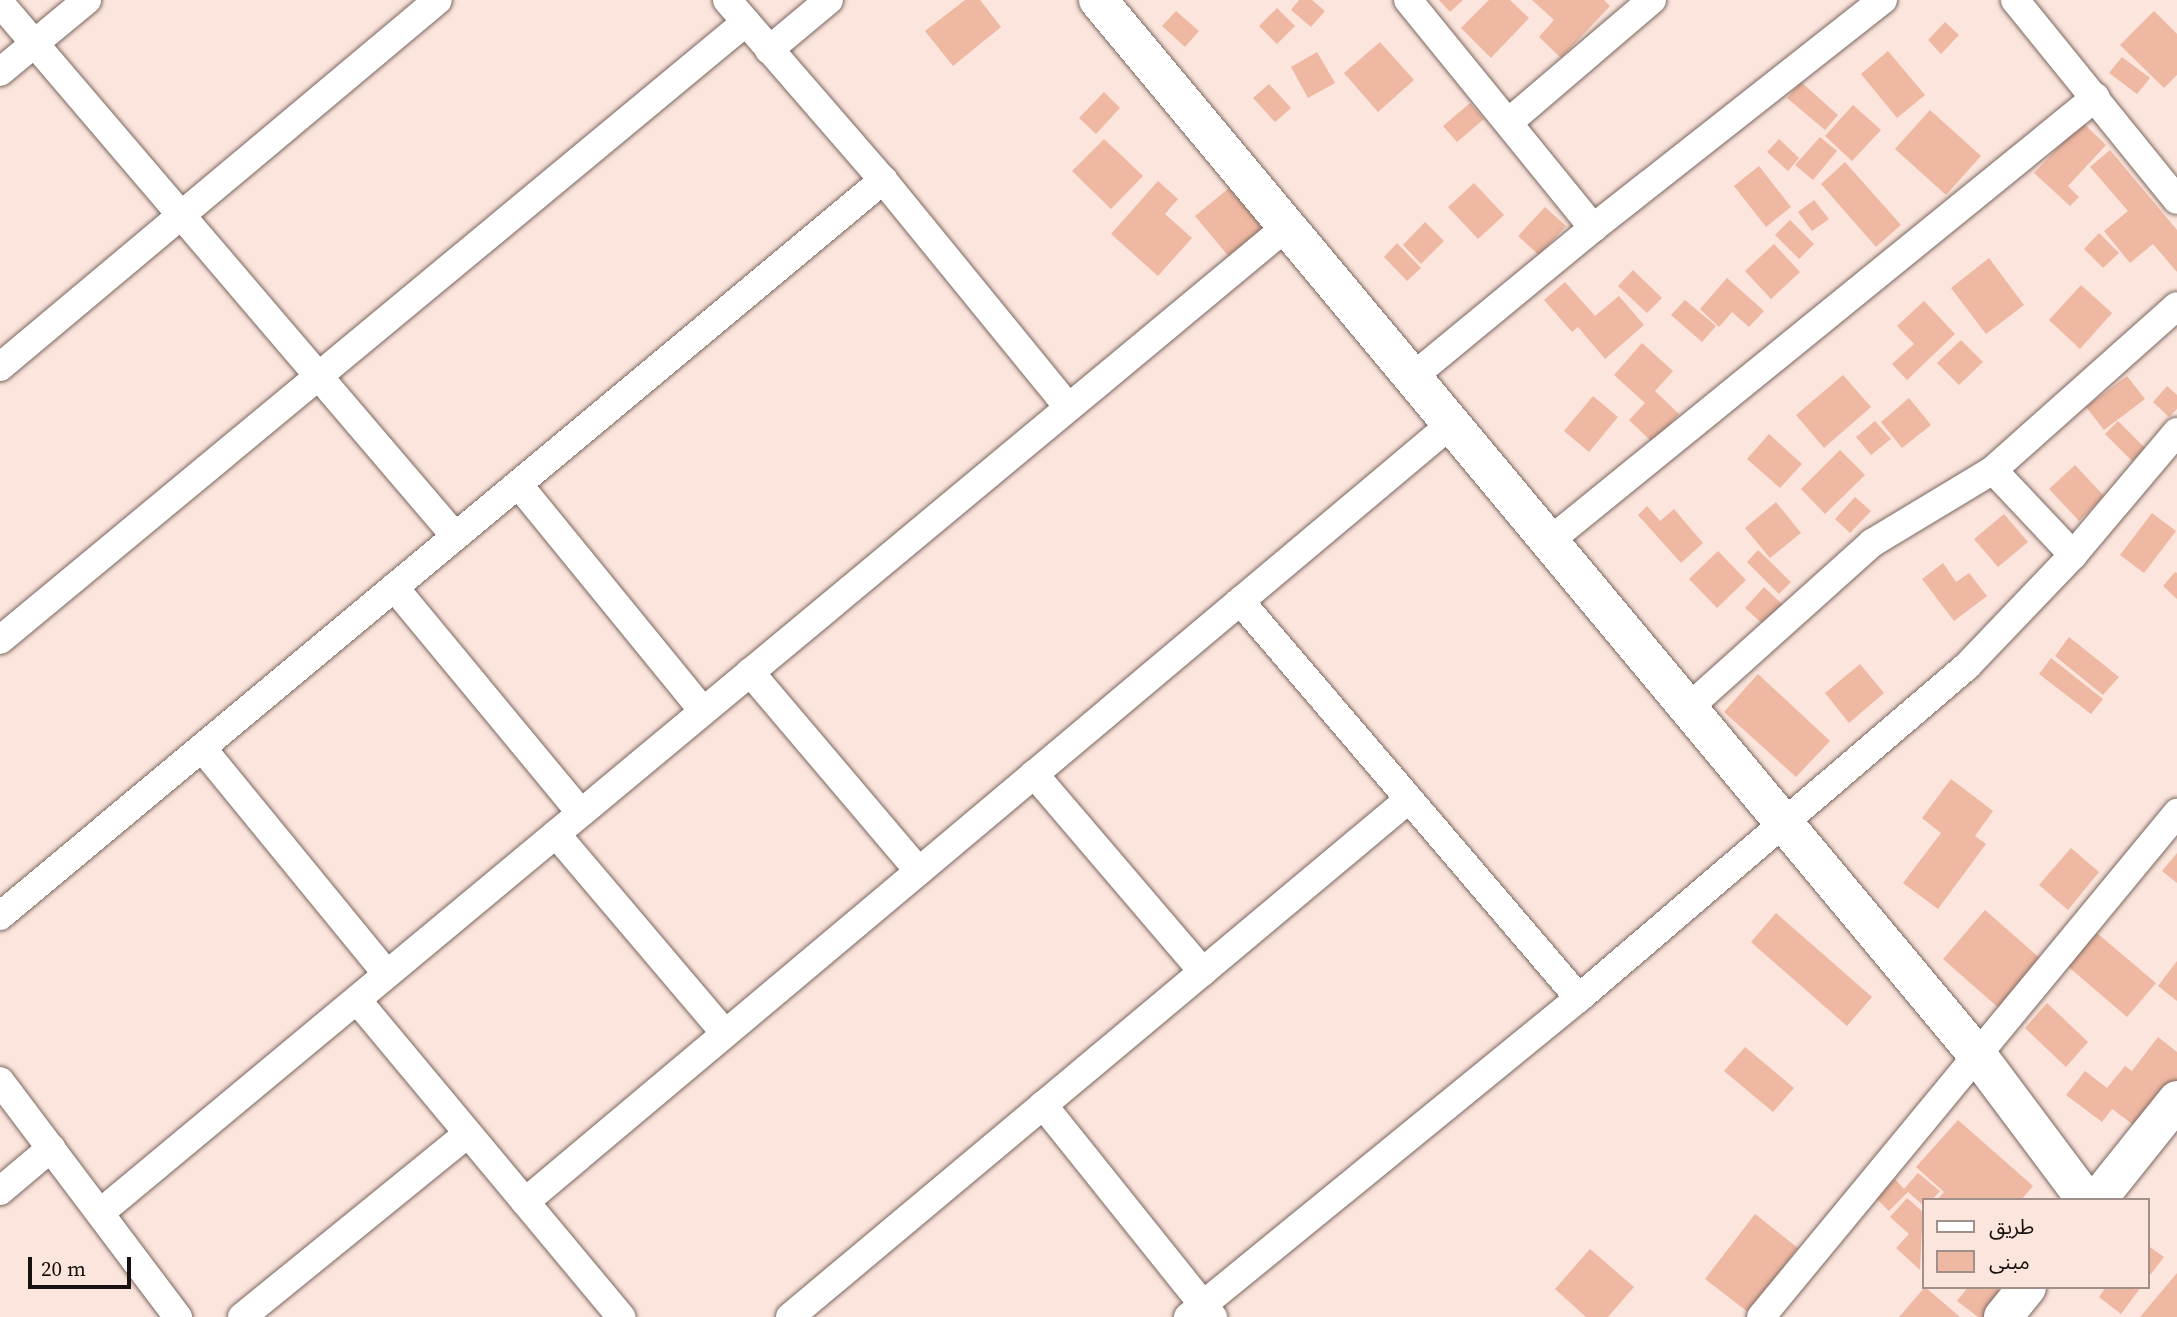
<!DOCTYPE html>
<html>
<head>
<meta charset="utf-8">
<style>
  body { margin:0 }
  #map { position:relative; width:2177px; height:1317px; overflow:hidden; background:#fce5dc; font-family:"Source Serif 4","Noto Sans Arabic",serif }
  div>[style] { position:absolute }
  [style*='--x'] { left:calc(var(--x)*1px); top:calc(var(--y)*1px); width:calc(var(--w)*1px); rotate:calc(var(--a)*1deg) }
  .building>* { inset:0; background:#efb8a2 }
  .roads { filter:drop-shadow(0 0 2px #7a6760) drop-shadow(0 0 2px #7a6760) }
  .street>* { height:28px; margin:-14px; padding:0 14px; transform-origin:14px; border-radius:14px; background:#fff }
  .secondary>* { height:38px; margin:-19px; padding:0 19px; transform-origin:19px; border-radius:19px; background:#fff }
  span { translate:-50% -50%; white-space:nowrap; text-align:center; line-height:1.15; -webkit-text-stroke:6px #fce5dc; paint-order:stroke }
  .legend { position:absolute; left:1922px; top:1198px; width:228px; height:91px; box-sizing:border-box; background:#fce5dc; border:2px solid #a1908a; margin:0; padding:9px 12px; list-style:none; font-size:21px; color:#19110f }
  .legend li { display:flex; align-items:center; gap:14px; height:35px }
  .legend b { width:35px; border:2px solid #a1908a }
  .scale { position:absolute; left:28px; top:1257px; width:103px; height:32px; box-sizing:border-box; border:4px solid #19110f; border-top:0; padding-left:9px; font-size:21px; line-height:24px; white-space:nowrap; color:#19110f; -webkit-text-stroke:5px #fce5dc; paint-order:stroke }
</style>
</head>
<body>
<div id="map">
  <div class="building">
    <i style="clip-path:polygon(965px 0,980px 0,1001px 27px,953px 66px,925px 31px)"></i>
    <i style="clip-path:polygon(1299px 0,1312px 0,1325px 11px,1311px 27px,1291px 10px)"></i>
    <i style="clip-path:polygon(1439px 0,1463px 0,1450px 12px)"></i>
    <i style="clip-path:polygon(1489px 0,1510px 0,1529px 18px,1491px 58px,1461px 28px)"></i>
    <i style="clip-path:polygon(1532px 0,1604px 0,1610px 6px,1561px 58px,1539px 37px,1554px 20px)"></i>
    <i style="clip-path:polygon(1277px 8px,1295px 26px,1277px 44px,1259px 26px)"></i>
    <i style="clip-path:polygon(1176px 11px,1199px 31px,1185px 47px,1162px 26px)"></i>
    <i style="clip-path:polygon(2154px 11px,2177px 34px,2177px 75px,2164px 88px,2120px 45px)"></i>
    <i style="clip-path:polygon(1945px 22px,1959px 35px,1941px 54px,1928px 40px)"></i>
    <i style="clip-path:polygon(1380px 42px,1414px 80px,1378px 112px,1344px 73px)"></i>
    <i style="clip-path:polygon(1888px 51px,1925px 95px,1897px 118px,1861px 74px)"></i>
    <i style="clip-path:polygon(1317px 52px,1335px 83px,1308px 98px,1291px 67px)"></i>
    <i style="clip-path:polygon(2122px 57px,2150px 78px,2137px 94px,2109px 73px)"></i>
    <i style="clip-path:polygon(1801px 82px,1838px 115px,1825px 130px,1787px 98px)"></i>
    <i style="clip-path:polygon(1269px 84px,1291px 108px,1275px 122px,1253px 98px)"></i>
    <i style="clip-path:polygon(1104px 92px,1120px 108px,1096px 134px,1079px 118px)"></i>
    <i style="clip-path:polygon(1470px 103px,1484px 119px,1457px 142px,1443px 126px)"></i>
    <i style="clip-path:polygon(1853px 105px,1881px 130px,1852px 161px,1825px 136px)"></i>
    <i style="clip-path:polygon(1930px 110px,1981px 156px,1946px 195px,1895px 149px)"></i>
    <i style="clip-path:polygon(2082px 122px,2106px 145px,2068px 186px,2079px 197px,2070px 206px,2034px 173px)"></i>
    <i style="clip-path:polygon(1820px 137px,1837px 151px,1813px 180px,1795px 165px)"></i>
    <i style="clip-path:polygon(1104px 139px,1143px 176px,1111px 209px,1072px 171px)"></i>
    <i style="clip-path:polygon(1779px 139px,1799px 158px,1788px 171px,1767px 152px)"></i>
    <i style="clip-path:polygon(2110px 150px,2177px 230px,2177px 272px,2153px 244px,2130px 263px,2104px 231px,2128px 211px,2090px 167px)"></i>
    <i style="clip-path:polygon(1845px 162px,1901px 225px,1876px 247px,1821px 184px)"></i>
    <i style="clip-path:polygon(1759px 166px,1791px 207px,1766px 227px,1734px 186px)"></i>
    <i style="clip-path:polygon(1158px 181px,1178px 199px,1165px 214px,1192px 238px,1158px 276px,1111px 234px)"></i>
    <i style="clip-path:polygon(1474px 183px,1504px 215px,1478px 239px,1448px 207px)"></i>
    <i style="clip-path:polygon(1229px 188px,1264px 229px,1230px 258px,1195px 216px)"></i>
    <i style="clip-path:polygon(1814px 200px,1829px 219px,1812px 231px,1798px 212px)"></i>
    <i style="clip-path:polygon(1545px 207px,1566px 226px,1539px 255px,1518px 236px)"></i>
    <i style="clip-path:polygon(1790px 220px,1814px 244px,1799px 259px,1775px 235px)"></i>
    <i style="clip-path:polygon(1425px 222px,1444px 241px,1421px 264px,1403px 245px)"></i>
    <i style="clip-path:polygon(2099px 233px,2119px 253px,2103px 268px,2084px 249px)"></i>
    <i style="clip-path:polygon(1397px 243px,1421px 268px,1407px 281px,1384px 257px)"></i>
    <i style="clip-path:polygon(1774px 244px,1800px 272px,1771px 299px,1745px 271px)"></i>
    <i style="clip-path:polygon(1989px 258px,2024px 305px,1986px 334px,1951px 288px)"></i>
    <i style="clip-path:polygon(1633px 270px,1662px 298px,1647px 313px,1618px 286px)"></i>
    <i style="clip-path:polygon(1727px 278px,1764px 311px,1749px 327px,1732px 312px,1719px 327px,1700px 309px)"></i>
    <i style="clip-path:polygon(1565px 282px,1595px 316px,1619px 296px,1644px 325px,1605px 359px,1578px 327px,1572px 332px,1544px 300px)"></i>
    <i style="clip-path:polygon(2081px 285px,2112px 313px,2080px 349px,2049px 320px)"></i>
    <i style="clip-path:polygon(1685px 300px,1716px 326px,1702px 342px,1671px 315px)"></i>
    <i style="clip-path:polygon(1924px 301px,1955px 334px,1907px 380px,1892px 364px,1914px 344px,1897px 326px)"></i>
    <i style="clip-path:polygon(1961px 340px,1983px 362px,1959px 385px,1937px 363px)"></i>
    <i style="clip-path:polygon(1642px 343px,1673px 371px,1655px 391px,1679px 414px,1653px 443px,1629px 420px,1645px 403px,1614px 375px)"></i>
    <i style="clip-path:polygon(1843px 375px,1871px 407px,1824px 448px,1796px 415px)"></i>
    <i style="clip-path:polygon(2127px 376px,2145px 399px,2104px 430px,2086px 407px)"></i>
    <i style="clip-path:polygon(2167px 386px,2177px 395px,2177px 409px,2169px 417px,2153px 402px)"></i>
    <i style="clip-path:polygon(1593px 396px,1618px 417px,1589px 452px,1564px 431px)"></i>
    <i style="clip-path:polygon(1909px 398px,1931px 425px,1902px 448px,1881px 422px)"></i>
    <i style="clip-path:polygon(1875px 421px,1891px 439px,1871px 455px,1856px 437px)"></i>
    <i style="clip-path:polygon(2118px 421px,2145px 448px,2132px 461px,2105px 434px)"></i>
    <i style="clip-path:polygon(1769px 434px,1802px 464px,1780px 488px,1747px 459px)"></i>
    <i style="clip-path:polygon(1840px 450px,1865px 475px,1825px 514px,1801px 489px)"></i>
    <i style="clip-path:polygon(2075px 465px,2104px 496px,2079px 521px,2049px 489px)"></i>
    <i style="clip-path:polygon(1855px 497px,1871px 511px,1850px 533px,1835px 519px)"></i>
    <i style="clip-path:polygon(1776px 502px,1801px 533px,1770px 558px,1745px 528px)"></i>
    <i style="clip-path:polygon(1647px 506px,1660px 521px,1674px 509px,1703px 543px,1681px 563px,1638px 515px)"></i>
    <i style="clip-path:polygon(2152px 513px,2176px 531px,2144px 573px,2120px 555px)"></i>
    <i style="clip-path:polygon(2004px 514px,2028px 542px,1998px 567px,1974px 539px)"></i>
    <i style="clip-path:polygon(1758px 550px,1791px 582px,1779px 594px,1747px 562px)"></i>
    <i style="clip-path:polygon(1718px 551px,1746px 580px,1717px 608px,1689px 579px)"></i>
    <i style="clip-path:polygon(1943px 563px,1956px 582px,1969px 573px,1987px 596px,1954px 621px,1922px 579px)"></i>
    <i style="clip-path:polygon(2175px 572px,2177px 573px,2177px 599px,2163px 586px)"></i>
    <i style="clip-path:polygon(1764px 587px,1784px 606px,1765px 626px,1745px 608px)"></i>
    <i style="clip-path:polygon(2069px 637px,2119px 677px,2103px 695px,2055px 656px)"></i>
    <i style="clip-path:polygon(2051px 658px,2103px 699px,2091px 714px,2039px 674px)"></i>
    <i style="clip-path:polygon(1860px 664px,1884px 693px,1849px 723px,1825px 693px)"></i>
    <i style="clip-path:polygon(1758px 674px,1830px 741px,1796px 777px,1724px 712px)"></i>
    <i style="clip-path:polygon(1951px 779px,1993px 811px,1975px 836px,1986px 844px,1938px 909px,1903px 883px,1941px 833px,1922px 818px)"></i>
    <i style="clip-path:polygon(2071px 848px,2099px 872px,2068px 910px,2039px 885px)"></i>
    <i style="clip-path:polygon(2177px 853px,2177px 883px,2162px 871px)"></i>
    <i style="clip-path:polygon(1985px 910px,2043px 961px,2001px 1010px,1943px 959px)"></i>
    <i style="clip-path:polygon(1776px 913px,1872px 997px,1847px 1026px,1751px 942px)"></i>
    <i style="clip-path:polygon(2092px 929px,2156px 983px,2127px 1017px,2064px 963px)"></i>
    <i style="clip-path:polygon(2177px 961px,2177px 1001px,2158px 986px)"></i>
    <i style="clip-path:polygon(2047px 1003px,2088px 1042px,2066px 1067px,2025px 1028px)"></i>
    <i style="clip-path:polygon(2158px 1037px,2177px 1052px,2177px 1093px,2146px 1134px,2112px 1109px,2102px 1122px,2066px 1095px,2085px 1071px,2107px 1088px,2125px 1066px,2132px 1071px)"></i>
    <i style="clip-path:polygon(1745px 1047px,1794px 1088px,1773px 1112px,1724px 1071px)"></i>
    <i style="clip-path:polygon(1958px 1120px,2033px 1186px,2021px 1200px,1937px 1200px,1944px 1192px,1916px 1167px)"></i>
    <i style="clip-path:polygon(1918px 1173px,1940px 1191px,1932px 1200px,1923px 1200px,1923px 1205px,1908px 1192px,1889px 1211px,1876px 1198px,1895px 1179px,1904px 1189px)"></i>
    <i style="clip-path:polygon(1907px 1198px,1923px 1212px,1920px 1270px,1896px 1248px,1909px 1234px,1890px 1217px)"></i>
    <i style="clip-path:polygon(1755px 1214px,1798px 1248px,1748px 1312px,1705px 1279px)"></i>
    <i style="clip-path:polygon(2147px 1245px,2164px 1257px,2147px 1279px)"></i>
    <i style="clip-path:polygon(1590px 1249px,1634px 1287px,1608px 1317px,1586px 1317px,1555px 1289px)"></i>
    <i style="clip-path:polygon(2177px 1273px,2177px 1317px,2140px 1317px)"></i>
    <i style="clip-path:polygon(1925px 1287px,1960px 1317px,1899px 1317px)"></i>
    <i style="clip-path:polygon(1968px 1287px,1995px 1287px,2006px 1296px,1989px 1317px,1978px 1317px,1957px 1301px)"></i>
    <i style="clip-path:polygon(2106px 1287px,2141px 1287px,2121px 1314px,2099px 1297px)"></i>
  </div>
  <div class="roads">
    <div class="street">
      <i style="--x:727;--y:0;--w:238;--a:49.1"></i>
      <i style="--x:883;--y:180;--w:293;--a:50.8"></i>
      <i style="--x:1408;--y:0;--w:294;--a:50.9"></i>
      <i style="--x:2015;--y:0;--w:257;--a:51"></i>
      <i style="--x:0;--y:3;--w:701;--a:49.51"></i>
      <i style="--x:769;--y:50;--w:78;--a:-39.8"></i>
      <i style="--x:0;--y:72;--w:113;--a:-39.6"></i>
      <i style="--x:1509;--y:122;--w:188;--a:-40.5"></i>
      <i style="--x:0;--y:367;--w:571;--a:-39.96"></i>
      <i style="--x:1410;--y:379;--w:237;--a:-39.5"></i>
      <i style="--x:1593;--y:228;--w:369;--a:-38.2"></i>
      <i style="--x:1993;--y:470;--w:117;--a:46.7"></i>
      <i style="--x:518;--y:484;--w:291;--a:50.8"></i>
      <i style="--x:1547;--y:543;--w:707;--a:-39.09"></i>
      <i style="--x:394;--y:587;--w:293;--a:50.4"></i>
      <i style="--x:1240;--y:601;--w:522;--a:49.51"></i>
      <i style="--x:0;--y:640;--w:969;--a:-39.64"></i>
      <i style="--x:750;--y:672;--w:261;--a:49.7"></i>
      <i style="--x:1687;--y:709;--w:249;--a:-41.9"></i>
      <i style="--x:1872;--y:543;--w:141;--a:-31.1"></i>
      <i style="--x:1993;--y:470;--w:246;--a:-41.7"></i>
      <i style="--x:202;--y:748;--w:292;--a:50.7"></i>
      <i style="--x:1034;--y:774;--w:260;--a:49.5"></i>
      <i style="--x:556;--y:834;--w:261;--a:49.7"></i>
      <i style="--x:0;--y:916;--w:1150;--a:-39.81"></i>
      <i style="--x:357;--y:1000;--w:413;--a:50.2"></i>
      <i style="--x:0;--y:1081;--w:296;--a:53"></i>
      <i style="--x:1043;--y:1105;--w:272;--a:51.3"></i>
      <i style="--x:0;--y:1191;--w:67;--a:-40.1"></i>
      <i style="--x:525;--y:1202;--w:1208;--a:-40.03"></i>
      <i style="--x:100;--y:1213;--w:1544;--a:-39.74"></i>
      <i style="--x:242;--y:1317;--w:290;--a:-39.1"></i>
      <i style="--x:790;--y:1317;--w:807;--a:-39.92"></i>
      <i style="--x:1188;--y:1317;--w:505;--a:-39.21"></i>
      <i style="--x:1579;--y:998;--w:511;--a:-40.55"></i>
      <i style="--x:1967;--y:666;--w:153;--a:-46.3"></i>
      <i style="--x:2073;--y:555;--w:161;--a:-49.8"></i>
      <i style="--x:1761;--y:1317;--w:654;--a:-50.46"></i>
    </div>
    <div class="secondary">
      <i style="--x:1098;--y:0;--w:1376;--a:50.19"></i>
      <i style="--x:1979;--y:1057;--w:179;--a:53.2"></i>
      <i style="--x:2097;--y:1200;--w:128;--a:-51.3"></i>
      <i style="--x:2003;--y:1317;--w:38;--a:-51"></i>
    </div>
  </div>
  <ul class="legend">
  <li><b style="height:9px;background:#fff"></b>طريق</li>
  <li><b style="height:19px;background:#efb8a2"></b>مبنى</li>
  </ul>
  <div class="scale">20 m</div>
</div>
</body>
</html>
